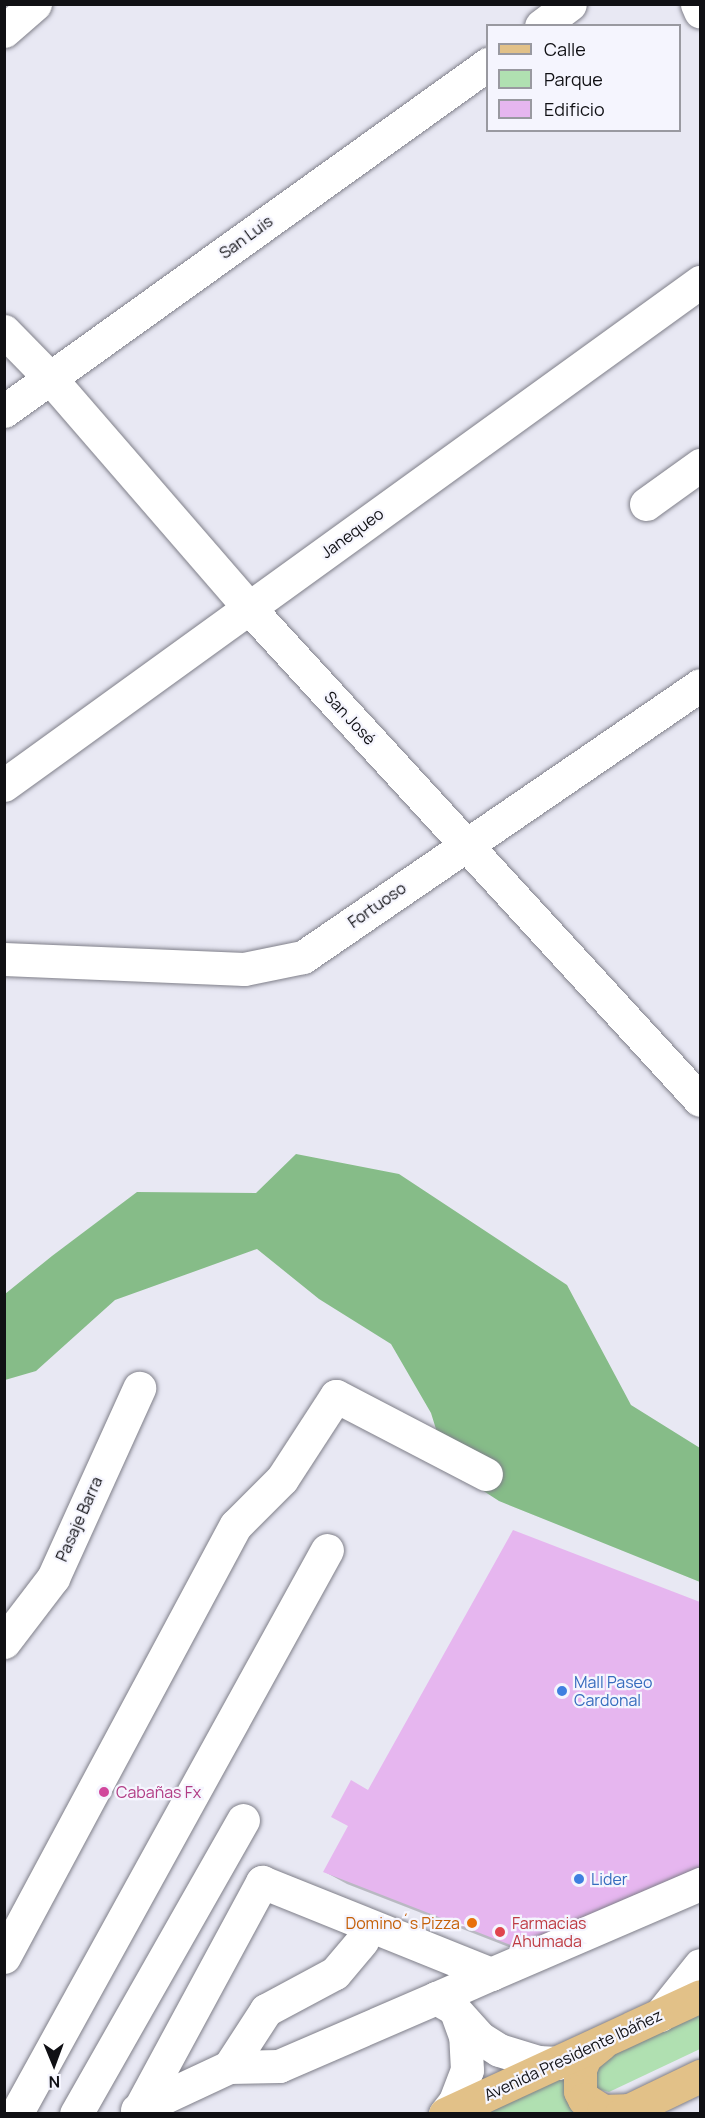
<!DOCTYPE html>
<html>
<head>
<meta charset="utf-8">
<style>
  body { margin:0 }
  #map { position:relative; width:705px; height:2118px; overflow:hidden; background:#e8e8f3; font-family:Manrope,sans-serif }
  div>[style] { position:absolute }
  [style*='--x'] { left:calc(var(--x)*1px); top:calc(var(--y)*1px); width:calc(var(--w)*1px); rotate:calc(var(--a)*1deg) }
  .green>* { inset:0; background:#b0e0b1 }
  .forest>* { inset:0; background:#86bc88 }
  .shadow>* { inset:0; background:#0003 }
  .building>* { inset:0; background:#e6b6ef }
  .roads { filter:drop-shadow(0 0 2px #7f7f89) drop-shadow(0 0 2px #7f7f89) }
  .minor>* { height:33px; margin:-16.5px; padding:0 16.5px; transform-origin:16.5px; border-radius:16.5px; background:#fff }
  .major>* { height:33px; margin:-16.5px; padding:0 16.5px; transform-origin:16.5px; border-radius:16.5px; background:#e2c188 }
  .dots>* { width:16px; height:16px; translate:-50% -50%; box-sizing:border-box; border:3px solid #f5f5fe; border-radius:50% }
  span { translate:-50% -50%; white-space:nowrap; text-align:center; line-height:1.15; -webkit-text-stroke:4.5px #f5f5fe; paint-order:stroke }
  .street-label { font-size:16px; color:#101014 }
  .shop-label { font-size:16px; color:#366cbe }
  .left { translate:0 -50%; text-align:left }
  .hotel-label { font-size:16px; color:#b23c85 }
  .food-label { font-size:16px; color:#c56008 }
  .right { translate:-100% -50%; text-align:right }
  .health-label { font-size:16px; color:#be3a42 }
  .frame { position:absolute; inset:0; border:6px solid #101014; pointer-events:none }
  .legend { position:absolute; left:486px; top:24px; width:195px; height:108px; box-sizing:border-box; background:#f5f5fe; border:2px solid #9999a0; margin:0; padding:8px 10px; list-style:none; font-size:18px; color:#101014 }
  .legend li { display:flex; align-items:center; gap:12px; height:30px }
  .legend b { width:30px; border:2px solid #9999a0 }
  .north { position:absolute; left:24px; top:2034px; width:60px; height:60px; -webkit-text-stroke:4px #f5f5fe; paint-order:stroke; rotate:179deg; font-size:16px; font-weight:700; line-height:24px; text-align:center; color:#101014 }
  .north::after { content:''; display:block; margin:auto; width:21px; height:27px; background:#101014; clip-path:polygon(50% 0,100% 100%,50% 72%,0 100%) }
</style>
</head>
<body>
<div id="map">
  <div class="green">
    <i style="clip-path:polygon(700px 2012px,700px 2049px,609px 2092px,594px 2088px,596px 2063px)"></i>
    <i style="clip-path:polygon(562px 2077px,585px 2114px,482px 2114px)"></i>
  </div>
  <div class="forest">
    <i style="clip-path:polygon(296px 1154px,399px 1174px,567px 1285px,631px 1405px,700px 1448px,700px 1582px,499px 1501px,448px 1468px,431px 1413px,391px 1344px,319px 1299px,257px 1249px,115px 1300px,36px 1371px,5px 1380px,5px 1294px,52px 1256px,137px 1192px,256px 1193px)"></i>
  </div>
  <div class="shadow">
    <i style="clip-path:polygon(513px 1532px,700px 1604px,700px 1891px,545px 1961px,347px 1884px,325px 1872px)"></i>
  </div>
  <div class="building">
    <i style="clip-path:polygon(513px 1530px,700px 1602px,700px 1868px,521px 1949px,323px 1872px,348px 1826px,331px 1817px,351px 1780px,368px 1790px)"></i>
  </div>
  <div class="roads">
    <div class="minor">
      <i style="--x:697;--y:4;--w:8;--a:67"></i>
      <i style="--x:541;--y:26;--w:36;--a:-37"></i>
      <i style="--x:4;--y:31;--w:41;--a:-41.1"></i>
      <i style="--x:4;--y:331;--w:66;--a:45.6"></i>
      <i style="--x:50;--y:378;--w:304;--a:49.1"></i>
      <i style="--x:249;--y:608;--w:667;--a:47.49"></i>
      <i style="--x:4;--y:411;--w:596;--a:-35.64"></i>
      <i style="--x:646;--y:504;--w:67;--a:-35.8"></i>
      <i style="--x:4;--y:785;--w:859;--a:-35.86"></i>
      <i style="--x:4;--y:959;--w:240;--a:2.4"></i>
      <i style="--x:244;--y:969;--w:60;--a:-11.5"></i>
      <i style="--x:303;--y:957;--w:481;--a:-34.4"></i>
      <i style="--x:4;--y:1642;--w:81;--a:-52.6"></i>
      <i style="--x:53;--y:1578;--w:209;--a:-65.6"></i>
      <i style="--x:4;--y:1957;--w:490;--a:-61.8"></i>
      <i style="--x:236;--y:1525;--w:65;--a:-45"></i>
      <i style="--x:282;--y:1479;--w:99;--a:-57"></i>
      <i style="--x:336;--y:1396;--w:169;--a:27.5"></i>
      <i style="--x:491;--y:1974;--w:228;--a:-23.3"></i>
      <i style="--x:660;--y:2015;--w:64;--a:-51.3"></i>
      <i style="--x:229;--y:2067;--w:68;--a:-57"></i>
      <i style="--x:266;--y:2010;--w:78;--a:-28.2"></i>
      <i style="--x:335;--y:1973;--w:42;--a:-49.8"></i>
      <i style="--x:141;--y:2106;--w:255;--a:-61.6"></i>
      <i style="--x:262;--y:1882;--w:247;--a:21.9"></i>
      <i style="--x:491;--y:1974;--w:60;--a:156.4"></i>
      <i style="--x:137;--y:2110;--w:102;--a:-25.1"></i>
      <i style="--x:229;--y:2067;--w:50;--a:-1.1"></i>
      <i style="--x:279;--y:2066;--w:171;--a:-23.4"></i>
      <i style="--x:436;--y:1998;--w:20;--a:30"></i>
      <i style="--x:453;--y:2008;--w:40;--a:48"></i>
      <i style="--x:480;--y:2038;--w:22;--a:32"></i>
      <i style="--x:499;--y:2050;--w:41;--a:17.1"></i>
      <i style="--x:538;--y:2062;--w:20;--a:3"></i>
      <i style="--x:16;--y:2114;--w:644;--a:-61.13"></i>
      <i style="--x:76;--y:2114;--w:338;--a:-60.4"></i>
      <i style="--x:445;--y:2114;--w:16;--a:-52"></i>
      <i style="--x:455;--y:2101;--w:33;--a:-69"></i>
      <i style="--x:467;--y:2070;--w:34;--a:-93"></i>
      <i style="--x:465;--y:2036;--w:23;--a:-110"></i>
    </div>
    <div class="major">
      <i style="--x:601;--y:2044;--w:21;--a:141"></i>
      <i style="--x:585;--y:2057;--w:13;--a:113"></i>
      <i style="--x:580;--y:2069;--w:22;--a:90"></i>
      <i style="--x:580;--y:2091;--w:9;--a:63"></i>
      <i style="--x:584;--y:2099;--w:22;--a:32"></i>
      <i style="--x:603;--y:2111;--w:26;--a:-2"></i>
      <i style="--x:445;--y:2114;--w:281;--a:-24.8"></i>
      <i style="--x:621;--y:2114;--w:88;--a:-25.7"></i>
    </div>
  </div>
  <div class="dots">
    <i style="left:562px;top:1691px;background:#3f7fe0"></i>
    <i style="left:104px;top:1792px;background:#d1479c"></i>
    <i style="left:579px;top:1879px;background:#3f7fe0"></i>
    <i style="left:472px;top:1923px;background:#e8710a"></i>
    <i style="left:500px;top:1932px;background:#e0444e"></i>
  </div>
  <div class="street-label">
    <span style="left:246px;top:237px;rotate:-36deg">San Luis</span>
    <span style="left:352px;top:533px;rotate:-36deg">Janequeo</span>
    <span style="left:350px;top:718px;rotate:47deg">San José</span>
    <span style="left:377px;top:905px;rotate:-35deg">Fortuoso</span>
    <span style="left:79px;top:1519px;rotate:-66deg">Pasaje Barra</span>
    <span style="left:573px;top:2055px;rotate:-25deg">Avenida Presidente Ibáñez</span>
  </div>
  <div class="shop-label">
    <span class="left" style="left:574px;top:1691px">Mall Paseo<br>Cardonal</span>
    <span class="left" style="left:591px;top:1879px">Lider</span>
  </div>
  <div class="hotel-label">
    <span class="left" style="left:116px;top:1792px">Cabañas Fx</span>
  </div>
  <div class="food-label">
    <span class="right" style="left:460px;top:1923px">Domino´s Pizza</span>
  </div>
  <div class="health-label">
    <span class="left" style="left:512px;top:1932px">Farmacias<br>Ahumada</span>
  </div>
  <div class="frame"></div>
  <ul class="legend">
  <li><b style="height:8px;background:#e2c188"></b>Calle</li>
  <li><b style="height:16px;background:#b0e0b1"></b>Parque</li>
  <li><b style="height:16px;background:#e6b6ef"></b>Edificio</li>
  </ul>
  <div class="north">N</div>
</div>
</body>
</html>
